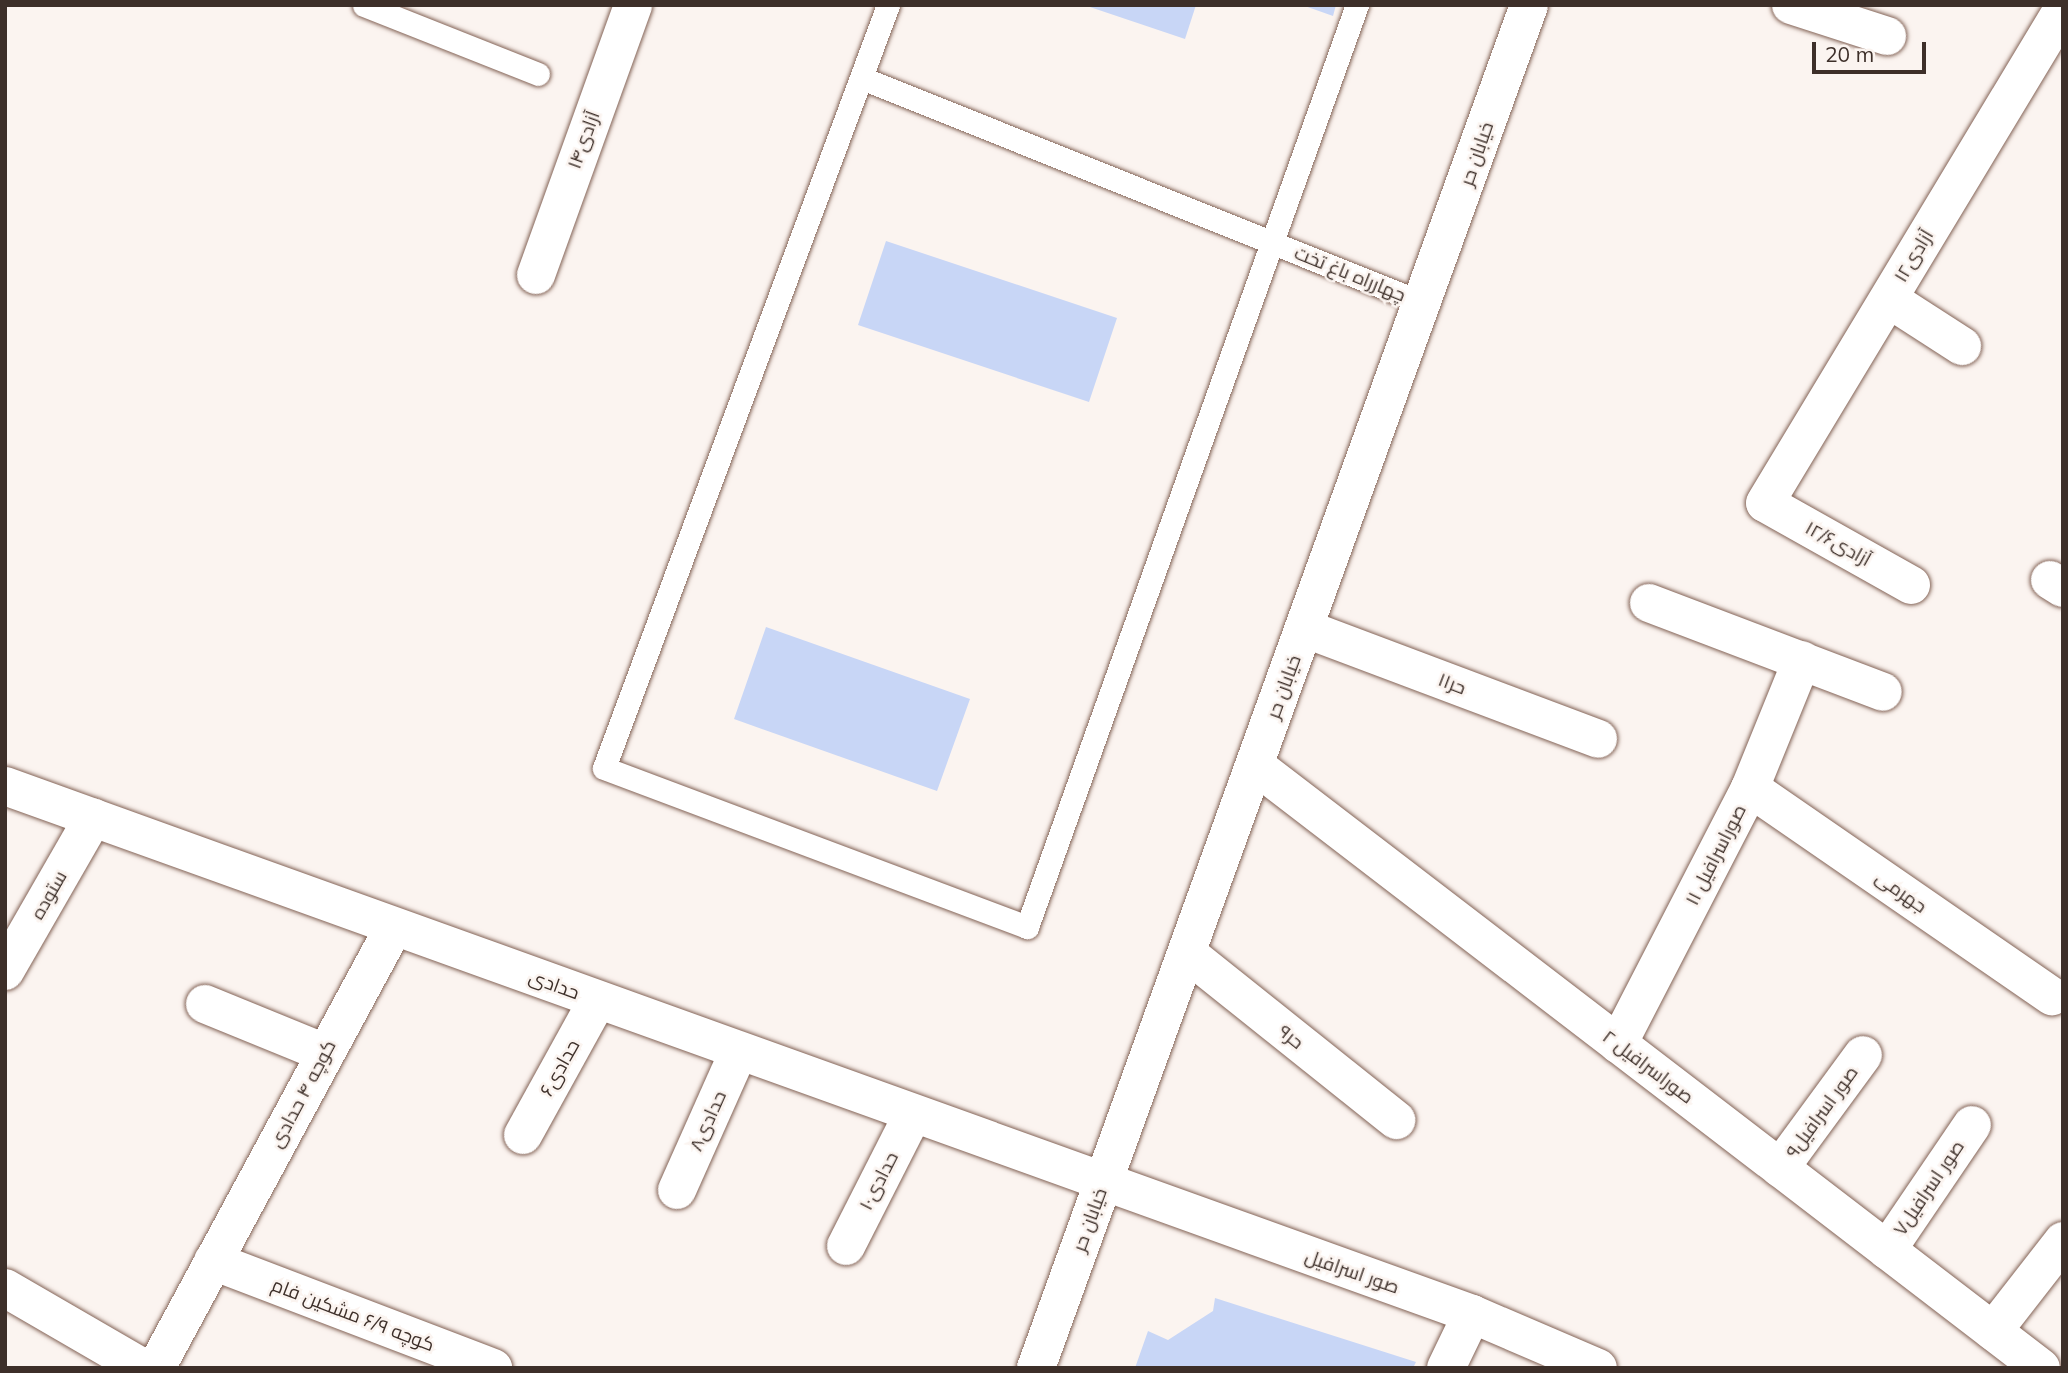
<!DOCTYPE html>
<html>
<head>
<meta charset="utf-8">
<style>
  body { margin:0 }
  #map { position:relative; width:2068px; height:1373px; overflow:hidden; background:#fbf4f0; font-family:Mulish,Cairo,sans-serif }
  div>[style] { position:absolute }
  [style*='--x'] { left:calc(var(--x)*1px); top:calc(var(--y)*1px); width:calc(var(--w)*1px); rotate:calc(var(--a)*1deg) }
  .building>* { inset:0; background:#c8d6f6 }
  .roads { filter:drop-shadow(0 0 2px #836356) drop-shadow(0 0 2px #836356) }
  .service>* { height:23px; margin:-11.5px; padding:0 11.5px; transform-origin:11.5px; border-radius:11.5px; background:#fff }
  .minor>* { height:38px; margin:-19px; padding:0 19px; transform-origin:19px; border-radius:19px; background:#fff }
  .tertiary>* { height:38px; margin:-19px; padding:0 19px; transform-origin:19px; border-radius:19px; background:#fff }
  span { translate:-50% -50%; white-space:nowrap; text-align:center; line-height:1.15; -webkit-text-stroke:5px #fbf4f0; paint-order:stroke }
  .street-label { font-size:19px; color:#3d2f29 }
  .frame { position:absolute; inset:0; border:7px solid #3d2f29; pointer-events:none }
  .scale { position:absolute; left:1812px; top:42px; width:114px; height:32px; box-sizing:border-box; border:4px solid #3d2f29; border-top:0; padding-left:9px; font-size:21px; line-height:24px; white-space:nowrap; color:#3d2f29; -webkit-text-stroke:5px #fbf4f0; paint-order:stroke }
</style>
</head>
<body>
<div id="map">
  <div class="building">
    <i style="clip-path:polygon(1084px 5px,1196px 5px,1185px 39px)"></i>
    <i style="clip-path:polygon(1302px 5px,1336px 5px,1333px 16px)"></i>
    <i style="clip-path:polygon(886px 241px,1117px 318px,1089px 402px,858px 325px)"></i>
    <i style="clip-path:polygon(766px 627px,970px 699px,937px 791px,734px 719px)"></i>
    <i style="clip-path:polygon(1215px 1298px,1416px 1362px,1413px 1368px,1135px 1368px,1148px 1331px,1168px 1340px,1213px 1311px)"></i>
  </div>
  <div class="roads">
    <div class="service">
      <i style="--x:364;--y:5;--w:187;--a:21.6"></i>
      <i style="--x:888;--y:5;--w:814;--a:110.42"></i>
      <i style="--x:604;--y:768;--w:452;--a:20.6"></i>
      <i style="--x:1027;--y:927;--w:979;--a:-70.31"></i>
      <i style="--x:862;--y:78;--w:607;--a:21.87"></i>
    </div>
    <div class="minor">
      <i style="--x:1791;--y:5;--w:101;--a:17.9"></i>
      <i style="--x:536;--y:275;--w:287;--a:-70.2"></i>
      <i style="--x:1889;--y:299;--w:87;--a:32.8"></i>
      <i style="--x:2050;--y:580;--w:15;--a:32"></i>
      <i style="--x:1911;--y:585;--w:167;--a:-150.7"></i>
      <i style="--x:1765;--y:503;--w:577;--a:-58.9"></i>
      <i style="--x:1649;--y:603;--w:250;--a:20.8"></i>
      <i style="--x:1306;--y:629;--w:312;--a:20.6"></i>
      <i style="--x:1750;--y:788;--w:367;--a:34.6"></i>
      <i style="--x:1187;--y:953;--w:268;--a:38.6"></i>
      <i style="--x:5;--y:971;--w:177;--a:-60.1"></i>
      <i style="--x:205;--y:1004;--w:130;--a:22.2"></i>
      <i style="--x:1618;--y:1044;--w:288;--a:-62.7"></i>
      <i style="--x:1750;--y:788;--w:138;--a:-67.9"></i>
      <i style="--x:523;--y:1135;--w:153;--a:-61.1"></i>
      <i style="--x:1780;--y:1168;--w:140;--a:-53.7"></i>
      <i style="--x:677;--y:1190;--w:150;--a:-66"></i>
      <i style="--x:846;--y:1246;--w:146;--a:-63.1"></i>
      <i style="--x:1887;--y:1250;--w:151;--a:-55.8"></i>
      <i style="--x:213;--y:1261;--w:300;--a:20.9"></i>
      <i style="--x:5;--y:1288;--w:160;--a:30.1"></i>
      <i style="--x:1993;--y:1331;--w:114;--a:-52.1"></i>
      <i style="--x:156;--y:1368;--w:501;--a:-61.65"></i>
      <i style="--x:1446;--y:1368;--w:60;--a:-64.3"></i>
    </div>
    <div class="tertiary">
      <i style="--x:1256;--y:766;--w:989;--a:37.48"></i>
      <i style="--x:5;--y:786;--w:1559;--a:19.79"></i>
      <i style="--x:1472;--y:1314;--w:137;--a:23.2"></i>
      <i style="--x:1036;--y:1368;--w:1449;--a:-70.11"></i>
    </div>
  </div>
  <div class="street-label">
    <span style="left:584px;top:140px;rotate:-70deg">آزادی۱۴</span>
    <span style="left:1477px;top:154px;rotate:-71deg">خیابان حر</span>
    <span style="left:1914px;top:256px;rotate:-59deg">آزادی۱۲</span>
    <span style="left:1350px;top:274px;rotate:22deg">چهارراه باغ تخت</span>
    <span style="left:1838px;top:544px;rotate:29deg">آزادی۱۲/۶</span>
    <span style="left:1452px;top:684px;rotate:21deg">حر۱۱</span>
    <span style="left:1284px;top:687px;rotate:-70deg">خیابان حر</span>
    <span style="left:1716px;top:855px;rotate:-63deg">صوراسرافیل ۱۱</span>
    <span style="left:1901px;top:892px;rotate:35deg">جهرمی</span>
    <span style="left:49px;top:895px;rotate:-60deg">ستوده</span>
    <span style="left:554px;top:985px;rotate:20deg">حدادی</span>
    <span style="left:1291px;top:1037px;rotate:39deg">حر۹</span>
    <span style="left:1648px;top:1067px;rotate:37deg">صوراسرافیل ۲</span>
    <span style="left:560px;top:1068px;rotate:-61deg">۶حدادی</span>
    <span style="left:303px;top:1094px;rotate:-62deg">کوچه ۴ حدادی</span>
    <span style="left:1822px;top:1112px;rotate:-54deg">صور اسرافیل۹</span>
    <span style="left:708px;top:1121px;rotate:-66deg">۸حدادی</span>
    <span style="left:879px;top:1181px;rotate:-63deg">حدادی۱۰</span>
    <span style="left:1929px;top:1188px;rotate:-56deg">صور اسرافیل۷</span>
    <span style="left:1090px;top:1220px;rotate:-70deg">خیابان حر</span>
    <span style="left:1352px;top:1272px;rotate:19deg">صور اسرافیل</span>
    <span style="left:353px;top:1315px;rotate:21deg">کوچه ۶/۹ مشکین فام</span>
  </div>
  <div class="frame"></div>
  <div class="scale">20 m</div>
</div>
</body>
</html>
